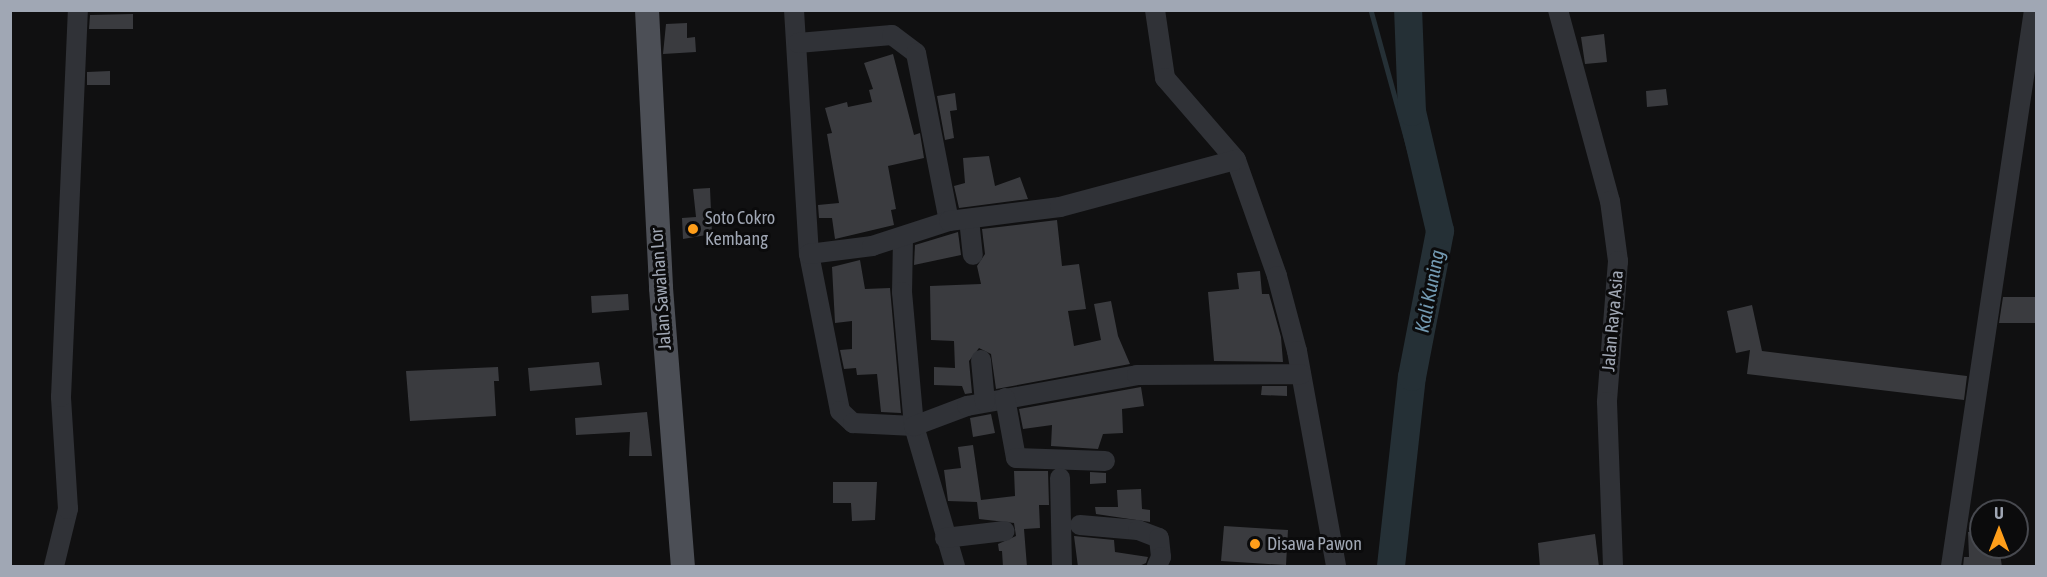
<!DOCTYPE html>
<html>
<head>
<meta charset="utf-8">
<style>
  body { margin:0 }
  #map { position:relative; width:2047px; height:577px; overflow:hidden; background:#101011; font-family:"Asap Condensed",sans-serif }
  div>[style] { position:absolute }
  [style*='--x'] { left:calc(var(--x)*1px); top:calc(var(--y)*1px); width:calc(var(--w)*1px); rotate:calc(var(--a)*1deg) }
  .stream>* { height:4.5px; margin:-2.25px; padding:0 2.25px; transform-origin:2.25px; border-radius:2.25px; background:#253036 }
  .river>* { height:28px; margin:-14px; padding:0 14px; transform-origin:14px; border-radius:14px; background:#253036 }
  .building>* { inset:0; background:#3a3b3f }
  .minor>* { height:20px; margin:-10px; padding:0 10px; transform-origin:10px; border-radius:10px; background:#303237 }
  .major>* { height:24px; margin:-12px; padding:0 12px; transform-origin:12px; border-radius:12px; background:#4c4f56 }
  .dots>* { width:16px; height:16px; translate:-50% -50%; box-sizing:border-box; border:3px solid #0b0b0c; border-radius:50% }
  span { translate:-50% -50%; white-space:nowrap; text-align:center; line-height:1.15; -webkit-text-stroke:6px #0b0b0c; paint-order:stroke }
  .poi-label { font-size:18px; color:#a0a7b4 }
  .left { translate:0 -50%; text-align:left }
  .street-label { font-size:18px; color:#a0a7b4 }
  .water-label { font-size:20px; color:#739ab2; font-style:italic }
  .frame { position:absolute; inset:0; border:12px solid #a0a7b4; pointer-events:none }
  .north { position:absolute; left:1969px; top:499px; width:60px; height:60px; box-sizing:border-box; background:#0b0b0c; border:2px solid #47494f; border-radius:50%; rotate:0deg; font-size:16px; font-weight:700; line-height:24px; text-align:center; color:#a0a7b4 }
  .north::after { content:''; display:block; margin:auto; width:21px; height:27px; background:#ff9e1a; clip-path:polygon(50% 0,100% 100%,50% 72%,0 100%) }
</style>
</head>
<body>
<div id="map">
  <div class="stream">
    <i style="--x:1371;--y:10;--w:230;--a:74.6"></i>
    <i style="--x:1432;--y:232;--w:12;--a:95"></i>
  </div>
  <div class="river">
    <i style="--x:1391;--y:566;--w:190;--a:-83.7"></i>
    <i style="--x:1412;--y:377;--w:149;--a:-79.1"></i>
    <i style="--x:1440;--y:231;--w:122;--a:-103.2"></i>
    <i style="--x:1412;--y:112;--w:102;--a:-92.2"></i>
  </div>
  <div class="building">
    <i style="clip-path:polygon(133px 14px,133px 29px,89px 29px,90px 15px)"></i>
    <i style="clip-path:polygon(687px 23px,687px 38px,695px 37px,696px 52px,663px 54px,666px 24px)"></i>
    <i style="clip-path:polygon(1604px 34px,1607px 62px,1585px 64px,1581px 37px)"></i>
    <i style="clip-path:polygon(893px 54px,914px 135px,920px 133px,924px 158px,888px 166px,896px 209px,891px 210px,894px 225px,835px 239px,832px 218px,819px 218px,818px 205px,839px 203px,827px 134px,832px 133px,825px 108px,847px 102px,848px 107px,872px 102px,869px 90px,873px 89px,864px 63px)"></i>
    <i style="clip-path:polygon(110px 71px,110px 85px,87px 85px,87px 72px)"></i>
    <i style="clip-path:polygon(1666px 89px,1668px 105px,1647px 107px,1646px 91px)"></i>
    <i style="clip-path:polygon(955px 93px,957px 110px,950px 111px,954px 138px,945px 140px,937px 96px)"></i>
    <i style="clip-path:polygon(989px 156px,995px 186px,1020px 177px,1028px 199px,959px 208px,954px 186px,965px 183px,963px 158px)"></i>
    <i style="clip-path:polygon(710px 188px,712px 234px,683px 239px,682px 218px,696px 217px,693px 189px)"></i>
    <i style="clip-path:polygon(1057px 220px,1062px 266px,1079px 264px,1086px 309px,1068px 311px,1074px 346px,1101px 340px,1094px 304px,1111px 301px,1118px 336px,1130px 364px,996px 389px,991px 354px,979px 348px,969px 361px,972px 393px,965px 394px,962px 386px,934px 385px,934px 367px,955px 368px,954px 341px,931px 340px,930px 286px,981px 284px,977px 266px,985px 254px,982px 229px)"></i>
    <i style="clip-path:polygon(958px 232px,961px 255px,914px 265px,915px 245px)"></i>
    <i style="clip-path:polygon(860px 260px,865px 289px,890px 288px,901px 413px,881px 412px,877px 374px,857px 375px,856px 368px,844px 369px,840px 350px,852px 349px,852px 321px,835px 323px,832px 267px)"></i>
    <i style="clip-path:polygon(1260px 271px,1262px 294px,1269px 294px,1281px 337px,1283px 362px,1214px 361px,1208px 292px,1239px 289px,1237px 273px)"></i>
    <i style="clip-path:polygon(628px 294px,629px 310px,592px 313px,591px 296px)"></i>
    <i style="clip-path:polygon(2003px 297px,2037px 297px,2037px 323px,1999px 323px)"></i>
    <i style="clip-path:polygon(1752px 305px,1762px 351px,1967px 376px,1964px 400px,1747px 374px,1750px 350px,1736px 353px,1727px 311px)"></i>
    <i style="clip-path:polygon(599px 362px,602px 385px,530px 391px,528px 368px)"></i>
    <i style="clip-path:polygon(498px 367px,499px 381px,494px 381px,496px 416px,410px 421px,406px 371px)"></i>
    <i style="clip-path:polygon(1262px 386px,1287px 386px,1287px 396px,1261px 395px)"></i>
    <i style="clip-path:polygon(1141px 387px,1144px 406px,1122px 409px,1123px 433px,1103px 434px,1098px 449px,1051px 446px,1052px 425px,1023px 429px,1019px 409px)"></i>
    <i style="clip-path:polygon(647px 412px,652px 456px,629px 456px,630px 432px,576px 435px,575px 418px)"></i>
    <i style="clip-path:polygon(991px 414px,995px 433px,973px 437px,970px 418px)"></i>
    <i style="clip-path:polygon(973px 445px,981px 500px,1015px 496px,1014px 471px,1048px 471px,1049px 505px,1039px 505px,1040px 528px,1024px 529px,1027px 567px,1003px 567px,1002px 551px,999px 551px,998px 544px,1016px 536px,1014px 523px,979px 519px,977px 502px,948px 501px,944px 470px,961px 468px,958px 447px)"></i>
    <i style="clip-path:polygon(1090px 472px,1106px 473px,1106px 483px,1090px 484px)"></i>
    <i style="clip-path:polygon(833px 482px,877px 482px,875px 520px,852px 521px,851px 503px,833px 503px)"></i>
    <i style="clip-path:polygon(1141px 489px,1142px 509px,1150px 510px,1150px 522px,1096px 514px,1095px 507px,1118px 507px,1117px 490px)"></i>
    <i style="clip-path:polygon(1224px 526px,1288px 530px,1286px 565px,1221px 561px)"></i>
    <i style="clip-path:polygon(1981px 531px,1981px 547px,1990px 547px,1990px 554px,2000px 553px,2002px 567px,1963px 567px,1964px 557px,1969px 557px,1968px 532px)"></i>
    <i style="clip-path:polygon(1595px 534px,1599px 567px,1540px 567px,1538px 543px)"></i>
    <i style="clip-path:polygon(1074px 536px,1114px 540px,1115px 552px,1148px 557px,1146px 563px,1137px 567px,1078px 567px)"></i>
  </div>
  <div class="minor">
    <i style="--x:794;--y:10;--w:244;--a:86.5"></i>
    <i style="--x:809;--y:254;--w:160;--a:78.8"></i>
    <i style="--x:840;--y:411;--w:18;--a:43"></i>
    <i style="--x:853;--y:423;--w:61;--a:2.8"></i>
    <i style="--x:914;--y:426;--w:146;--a:73.7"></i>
    <i style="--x:1155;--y:10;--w:69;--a:81.6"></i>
    <i style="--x:1165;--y:78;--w:108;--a:49.1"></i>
    <i style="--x:1236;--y:160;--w:123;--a:70.5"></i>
    <i style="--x:1277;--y:276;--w:78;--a:75.1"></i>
    <i style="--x:1297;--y:351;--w:219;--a:79.7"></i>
    <i style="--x:1558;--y:10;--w:198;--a:74.8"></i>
    <i style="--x:1610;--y:201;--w:61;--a:82.4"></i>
    <i style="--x:1618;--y:261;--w:141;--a:94.5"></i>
    <i style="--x:1607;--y:402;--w:164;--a:87.9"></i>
    <i style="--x:798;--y:43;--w:94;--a:-4.9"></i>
    <i style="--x:892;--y:35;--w:30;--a:37"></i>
    <i style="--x:916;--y:53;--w:171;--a:78.9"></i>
    <i style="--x:969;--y:219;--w:36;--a:84"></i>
    <i style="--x:903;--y:237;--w:55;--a:91"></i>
    <i style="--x:902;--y:292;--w:135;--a:84.9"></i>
    <i style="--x:914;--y:426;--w:57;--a:-20.7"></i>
    <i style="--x:967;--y:406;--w:173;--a:-10.3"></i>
    <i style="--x:1137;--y:375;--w:164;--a:-0.3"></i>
    <i style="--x:809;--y:254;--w:64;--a:-7.2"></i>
    <i style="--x:872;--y:246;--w:81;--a:-18"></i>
    <i style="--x:949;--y:221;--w:112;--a:-7.2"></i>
    <i style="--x:1060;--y:207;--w:182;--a:-15"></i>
    <i style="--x:981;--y:360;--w:42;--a:84.6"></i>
    <i style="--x:1005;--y:398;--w:61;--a:79.6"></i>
    <i style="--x:1016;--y:458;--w:89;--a:1.9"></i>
    <i style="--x:1060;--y:478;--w:88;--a:88.7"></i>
    <i style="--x:1080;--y:525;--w:58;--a:4.9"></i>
    <i style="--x:1138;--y:530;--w:22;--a:21"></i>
    <i style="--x:1159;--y:538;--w:19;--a:84"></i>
    <i style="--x:1161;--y:557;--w:10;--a:114"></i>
    <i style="--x:945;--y:538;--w:60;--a:-6.7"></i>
    <i style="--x:54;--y:566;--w:59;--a:-76.2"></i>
    <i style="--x:68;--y:509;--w:112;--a:-93.6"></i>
    <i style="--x:61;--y:397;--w:387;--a:-87.5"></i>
    <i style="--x:1951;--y:566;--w:562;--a:-81.51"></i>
  </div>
  <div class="major">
    <i style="--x:647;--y:10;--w:278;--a:87.1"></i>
    <i style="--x:661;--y:288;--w:279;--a:85.5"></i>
  </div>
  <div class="dots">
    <i style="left:693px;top:229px;background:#ff9e1a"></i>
    <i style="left:1255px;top:544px;background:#ff9e1a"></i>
  </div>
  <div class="poi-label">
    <span class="left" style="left:705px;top:229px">Soto Cokro<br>Kembang</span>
    <span class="left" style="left:1267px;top:544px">Disawa Pawon</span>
  </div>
  <div class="street-label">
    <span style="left:661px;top:289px;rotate:-94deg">Jalan Sawahan Lor</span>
    <span style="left:1613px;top:321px;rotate:-85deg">Jalan Raya Asia</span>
  </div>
  <div class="water-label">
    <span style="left:1429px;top:291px;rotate:-79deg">Kali Kuning</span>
  </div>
  <div class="frame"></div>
  <div class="north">U</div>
</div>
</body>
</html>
